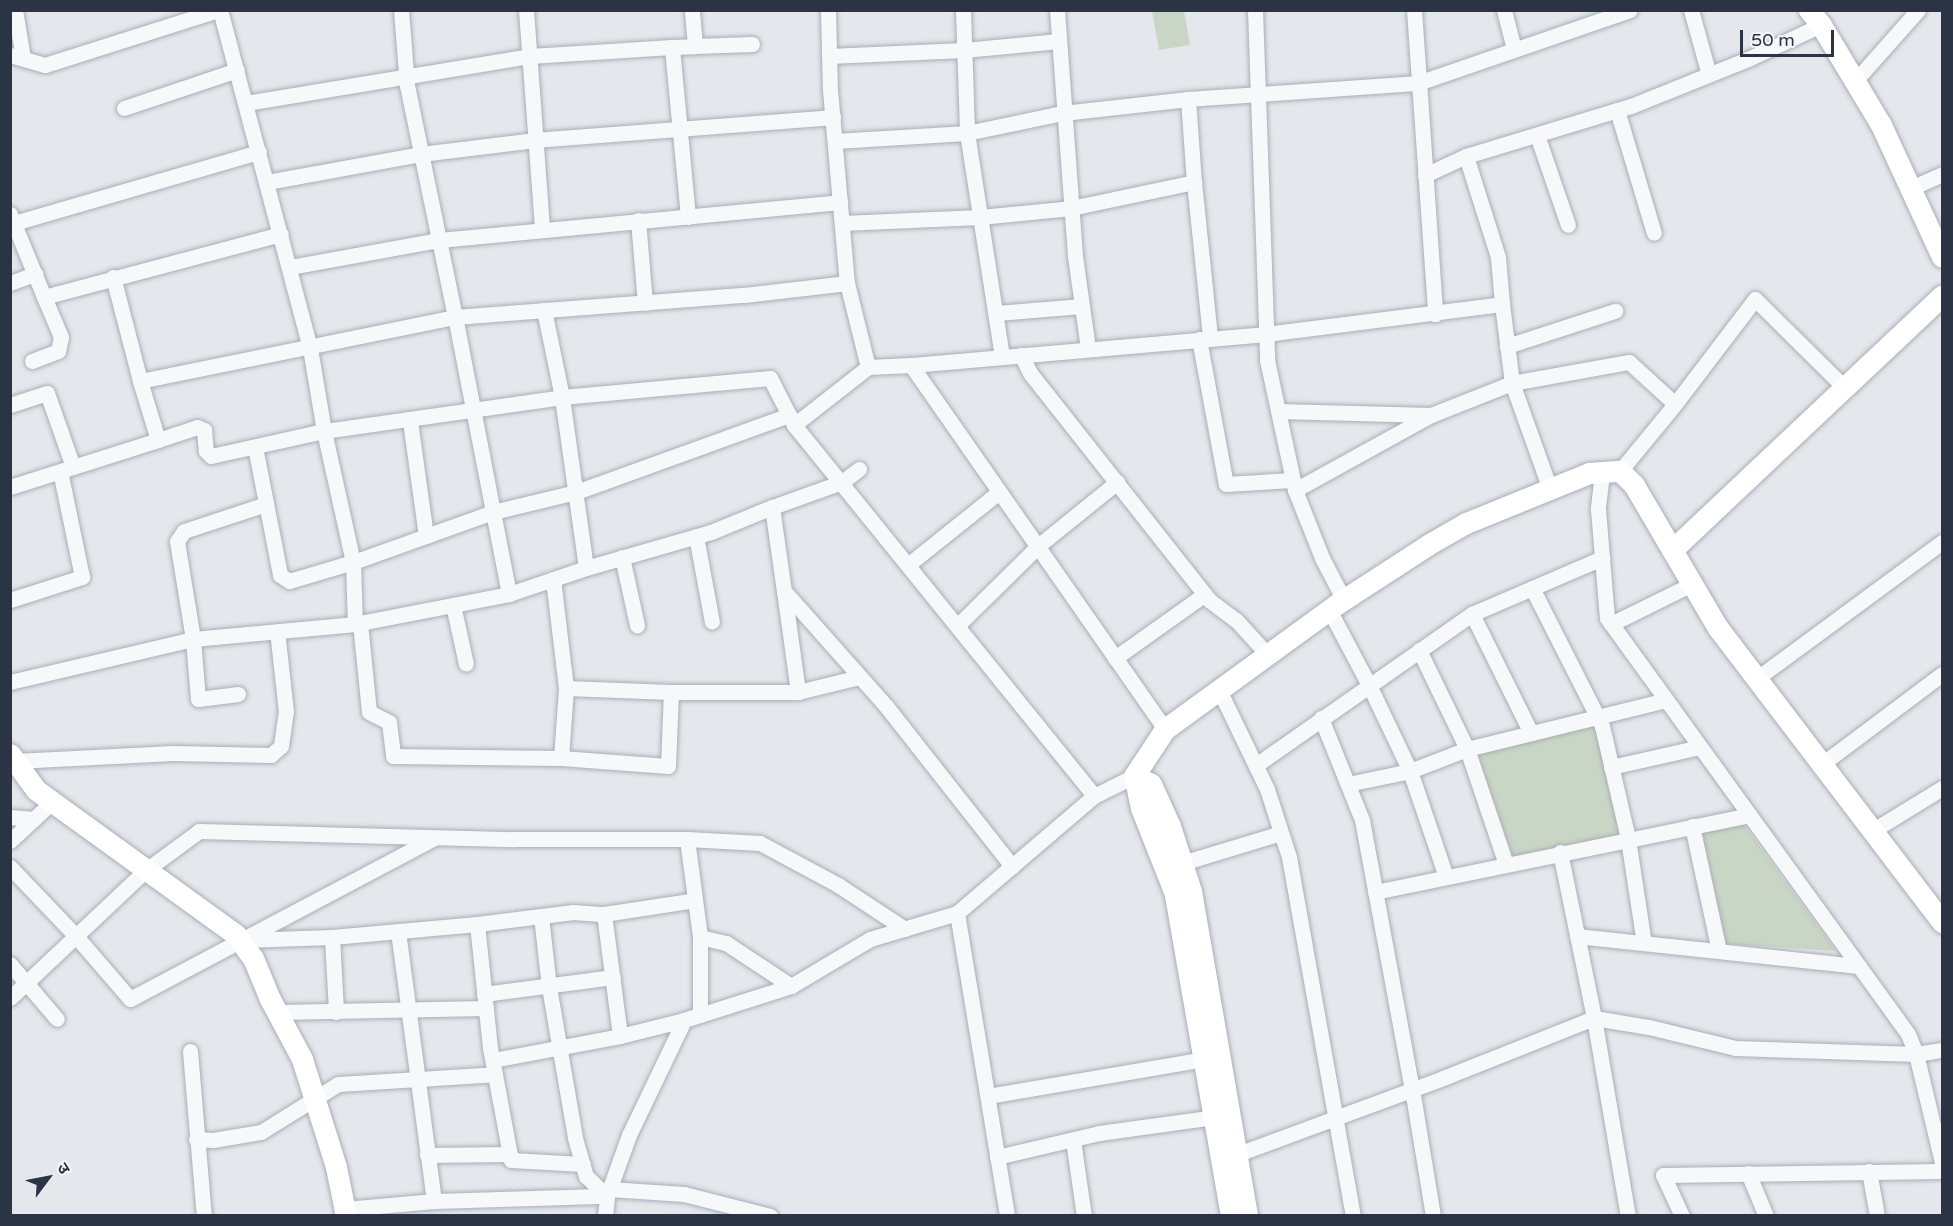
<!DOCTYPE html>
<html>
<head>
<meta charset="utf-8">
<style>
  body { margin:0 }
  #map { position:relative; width:1953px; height:1226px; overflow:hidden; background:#e4e7ec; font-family:"Varela Round","Noto Sans Devanagari",sans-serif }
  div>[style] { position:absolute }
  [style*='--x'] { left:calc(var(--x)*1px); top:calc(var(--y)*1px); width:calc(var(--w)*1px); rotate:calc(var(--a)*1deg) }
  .green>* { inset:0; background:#c9d6c5 }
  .roads { filter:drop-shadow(0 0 2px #a9aeb7) drop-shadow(0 0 2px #a9aeb7) }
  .street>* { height:15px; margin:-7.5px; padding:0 7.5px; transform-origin:7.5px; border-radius:7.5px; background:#f7f8fa }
  .secondary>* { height:21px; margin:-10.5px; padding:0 10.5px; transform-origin:10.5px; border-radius:10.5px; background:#fff }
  span { translate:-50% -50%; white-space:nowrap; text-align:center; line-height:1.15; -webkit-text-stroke:5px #f4f6f9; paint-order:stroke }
  .frame { position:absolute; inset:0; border:12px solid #2b3445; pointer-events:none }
  .north { position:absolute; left:18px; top:1148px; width:60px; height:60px; -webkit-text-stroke:4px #f4f6f9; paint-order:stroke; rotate:58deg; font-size:16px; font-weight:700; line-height:24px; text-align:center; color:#2b3445 }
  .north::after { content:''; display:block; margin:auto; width:21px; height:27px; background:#2b3445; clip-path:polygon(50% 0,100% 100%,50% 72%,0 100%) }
  .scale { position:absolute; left:1740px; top:30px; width:94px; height:27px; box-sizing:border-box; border:3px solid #2b3445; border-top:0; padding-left:8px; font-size:18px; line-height:21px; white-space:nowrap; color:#2b3445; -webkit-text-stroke:4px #f4f6f9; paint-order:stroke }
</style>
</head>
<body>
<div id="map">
  <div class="green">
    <i style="clip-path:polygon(1152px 11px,1184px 11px,1190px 45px,1159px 50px)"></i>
    <i style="clip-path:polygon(1595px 724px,1622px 834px,1513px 857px,1477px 752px)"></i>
    <i style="clip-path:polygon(1741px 821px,1836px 951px,1726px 944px,1702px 830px)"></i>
  </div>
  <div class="roads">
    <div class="street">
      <i style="--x:15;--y:10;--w:49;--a:80.5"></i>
      <i style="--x:526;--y:10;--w:220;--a:85.8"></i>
      <i style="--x:828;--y:10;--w:80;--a:88.6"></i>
      <i style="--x:830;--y:90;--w:194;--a:85"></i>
      <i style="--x:963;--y:10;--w:123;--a:88.1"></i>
      <i style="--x:967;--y:133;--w:226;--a:81.1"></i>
      <i style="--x:1057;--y:10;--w:247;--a:85.8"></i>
      <i style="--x:1075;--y:256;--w:93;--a:82"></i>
      <i style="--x:1255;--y:10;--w:350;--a:88"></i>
      <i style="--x:1267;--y:360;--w:133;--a:77.8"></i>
      <i style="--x:1295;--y:490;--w:73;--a:68.3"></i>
      <i style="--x:1322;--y:558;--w:47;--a:62.4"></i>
      <i style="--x:1414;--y:10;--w:305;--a:86"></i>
      <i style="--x:1504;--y:10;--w:40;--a:75.6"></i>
      <i style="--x:1691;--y:10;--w:67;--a:74.5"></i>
      <i style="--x:695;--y:46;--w:57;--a:-2"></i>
      <i style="--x:10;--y:55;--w:36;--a:16"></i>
      <i style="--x:45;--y:65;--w:182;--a:-17.6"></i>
      <i style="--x:829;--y:56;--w:135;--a:-2.5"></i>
      <i style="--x:964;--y:50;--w:95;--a:-5.4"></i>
      <i style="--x:1855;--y:81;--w:95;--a:-48.4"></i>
      <i style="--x:1188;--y:99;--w:231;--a:-4"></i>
      <i style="--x:1418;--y:83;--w:224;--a:-19"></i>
      <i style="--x:246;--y:103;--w:287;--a:-9.4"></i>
      <i style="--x:529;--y:56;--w:143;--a:-3.6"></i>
      <i style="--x:124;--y:108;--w:119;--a:-18.6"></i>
      <i style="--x:1617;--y:110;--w:128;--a:73.3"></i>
      <i style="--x:1537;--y:135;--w:95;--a:71"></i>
      <i style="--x:835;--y:141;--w:132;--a:-3.5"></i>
      <i style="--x:967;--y:133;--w:98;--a:-11.8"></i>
      <i style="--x:1063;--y:113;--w:126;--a:-6.4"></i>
      <i style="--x:1188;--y:99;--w:83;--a:85.9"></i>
      <i style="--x:1425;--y:175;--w:45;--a:-24.9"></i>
      <i style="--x:267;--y:182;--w:157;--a:-10.3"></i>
      <i style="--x:421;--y:154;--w:115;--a:-7"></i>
      <i style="--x:535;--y:140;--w:299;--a:-4.4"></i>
      <i style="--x:1911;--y:188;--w:34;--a:-24"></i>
      <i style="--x:10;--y:214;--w:90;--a:67.7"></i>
      <i style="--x:44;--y:297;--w:245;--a:-14.9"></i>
      <i style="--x:688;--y:217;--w:171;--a:-95.4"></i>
      <i style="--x:672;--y:47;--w:23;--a:-2"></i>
      <i style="--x:695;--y:46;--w:36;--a:-95"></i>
      <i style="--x:638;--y:220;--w:83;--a:85.2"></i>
      <i style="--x:14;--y:223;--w:255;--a:-16.2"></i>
      <i style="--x:842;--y:223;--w:138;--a:-2.5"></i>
      <i style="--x:980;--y:217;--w:91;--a:-5.6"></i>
      <i style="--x:1071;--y:208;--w:126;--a:-11.9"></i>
      <i style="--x:1194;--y:182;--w:157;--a:84.1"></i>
      <i style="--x:290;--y:267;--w:151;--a:-10.3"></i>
      <i style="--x:439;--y:240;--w:403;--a:-5.4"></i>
      <i style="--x:113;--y:277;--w:107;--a:75.4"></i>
      <i style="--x:10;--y:283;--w:27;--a:-20"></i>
      <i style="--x:1502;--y:304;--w:47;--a:-94.9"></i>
      <i style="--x:1498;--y:257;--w:106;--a:-107.6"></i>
      <i style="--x:1466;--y:156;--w:172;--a:-16.9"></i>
      <i style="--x:1631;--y:106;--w:126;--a:-21.9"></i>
      <i style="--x:1748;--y:59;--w:81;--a:-25"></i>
      <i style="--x:997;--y:313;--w:85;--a:-4.7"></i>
      <i style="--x:1199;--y:339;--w:147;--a:79.5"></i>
      <i style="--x:1226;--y:484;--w:66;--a:-3.5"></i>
      <i style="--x:1507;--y:346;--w:114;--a:-18"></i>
      <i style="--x:1021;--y:355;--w:20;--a:63"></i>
      <i style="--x:1030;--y:373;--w:289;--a:51.7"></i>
      <i style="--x:1209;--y:600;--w:34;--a:37"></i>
      <i style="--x:1236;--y:620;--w:46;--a:47.6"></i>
      <i style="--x:32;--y:361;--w:28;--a:-21"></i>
      <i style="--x:58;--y:351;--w:14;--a:-78"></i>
      <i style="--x:61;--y:337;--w:43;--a:-113"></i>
      <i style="--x:911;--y:365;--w:355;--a:-5"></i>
      <i style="--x:1265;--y:334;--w:239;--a:-7.2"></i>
      <i style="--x:1502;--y:304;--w:80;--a:82.8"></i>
      <i style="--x:1512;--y:383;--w:113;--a:70.3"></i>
      <i style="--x:868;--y:367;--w:94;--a:141.9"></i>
      <i style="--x:794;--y:425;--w:477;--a:51"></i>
      <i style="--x:1094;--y:796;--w:45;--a:-26.6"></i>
      <i style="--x:10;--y:405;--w:39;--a:-18"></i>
      <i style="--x:47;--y:393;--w:78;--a:70.6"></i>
      <i style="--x:1278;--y:411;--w:153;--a:1.5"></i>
      <i style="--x:1431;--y:415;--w:87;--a:-21.6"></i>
      <i style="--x:1512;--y:383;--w:119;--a:-10.2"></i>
      <i style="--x:1629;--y:362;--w:62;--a:42.4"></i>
      <i style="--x:1675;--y:404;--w:132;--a:-52.7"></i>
      <i style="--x:1755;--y:299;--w:127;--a:44.7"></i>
      <i style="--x:789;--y:415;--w:226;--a:160.1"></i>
      <i style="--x:576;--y:492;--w:85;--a:166.5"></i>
      <i style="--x:493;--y:512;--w:149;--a:160.3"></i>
      <i style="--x:353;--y:562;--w:134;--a:-102.5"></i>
      <i style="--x:324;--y:431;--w:240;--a:-8.1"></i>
      <i style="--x:562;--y:397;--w:209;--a:-5.2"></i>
      <i style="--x:770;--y:378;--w:42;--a:62.8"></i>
      <i style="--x:789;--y:415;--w:11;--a:63"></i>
      <i style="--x:410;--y:421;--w:116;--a:82.1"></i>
      <i style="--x:158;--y:440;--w:41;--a:-18.4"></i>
      <i style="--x:197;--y:427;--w:8;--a:23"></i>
      <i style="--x:204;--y:430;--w:21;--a:85"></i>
      <i style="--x:206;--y:451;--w:7;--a:45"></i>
      <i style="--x:211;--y:456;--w:116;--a:-12.5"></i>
      <i style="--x:324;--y:431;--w:84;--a:-99.6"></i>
      <i style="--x:310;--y:348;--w:350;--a:-104.9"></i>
      <i style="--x:255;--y:447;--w:130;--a:78.9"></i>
      <i style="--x:280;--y:575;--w:11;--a:34"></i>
      <i style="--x:289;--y:581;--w:67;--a:-16.5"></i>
      <i style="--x:353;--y:562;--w:62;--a:88.2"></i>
      <i style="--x:859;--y:469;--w:21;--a:143"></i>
      <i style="--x:842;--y:482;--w:74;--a:160.3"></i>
      <i style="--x:772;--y:507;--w:85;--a:81.9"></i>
      <i style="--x:784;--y:591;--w:154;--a:48.4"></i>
      <i style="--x:886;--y:706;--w:204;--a:51.8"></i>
      <i style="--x:1012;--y:866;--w:108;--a:-40.5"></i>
      <i style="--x:1620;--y:471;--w:87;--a:-50.6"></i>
      <i style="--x:1602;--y:474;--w:35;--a:97"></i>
      <i style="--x:1598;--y:509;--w:109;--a:85.3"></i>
      <i style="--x:1607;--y:618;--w:513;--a:54.11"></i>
      <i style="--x:1908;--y:1034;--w:22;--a:68"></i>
      <i style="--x:1916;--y:1054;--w:111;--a:76.5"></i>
      <i style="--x:10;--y:487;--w:155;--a:-17.6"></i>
      <i style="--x:158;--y:440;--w:62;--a:-107"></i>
      <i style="--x:140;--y:381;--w:321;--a:-11.5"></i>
      <i style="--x:455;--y:317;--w:236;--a:-101.7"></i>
      <i style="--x:407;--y:86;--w:76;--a:-94.5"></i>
      <i style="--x:1295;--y:490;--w:155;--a:-28.9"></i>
      <i style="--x:696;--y:536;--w:87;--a:79.5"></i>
      <i style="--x:622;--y:557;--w:70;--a:77.6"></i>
      <i style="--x:909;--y:564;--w:115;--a:-38.7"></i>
      <i style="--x:586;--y:568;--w:130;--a:-16.1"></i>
      <i style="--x:711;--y:532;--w:66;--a:-22.3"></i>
      <i style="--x:553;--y:579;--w:110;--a:83.2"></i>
      <i style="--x:1532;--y:588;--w:155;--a:63.1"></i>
      <i style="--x:1602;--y:726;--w:116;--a:77"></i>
      <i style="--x:1628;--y:839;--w:105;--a:81.3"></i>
      <i style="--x:784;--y:591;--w:102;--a:82.1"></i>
      <i style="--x:798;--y:692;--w:63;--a:-13.8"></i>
      <i style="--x:509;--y:594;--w:81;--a:-18.7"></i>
      <i style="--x:586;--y:568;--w:173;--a:-98"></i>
      <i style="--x:562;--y:397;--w:89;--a:-101.7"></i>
      <i style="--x:10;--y:600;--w:76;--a:-17.7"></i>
      <i style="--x:82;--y:577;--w:108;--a:-101.7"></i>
      <i style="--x:453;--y:605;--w:60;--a:77.6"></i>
      <i style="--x:1472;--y:614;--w:133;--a:63.6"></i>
      <i style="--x:1334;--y:619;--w:75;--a:62.1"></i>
      <i style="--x:1369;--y:685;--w:95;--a:64.5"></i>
      <i style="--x:1410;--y:771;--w:112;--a:71.2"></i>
      <i style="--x:360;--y:623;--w:89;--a:84.2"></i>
      <i style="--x:369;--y:712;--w:22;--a:27"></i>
      <i style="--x:389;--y:722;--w:34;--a:83"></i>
      <i style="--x:393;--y:756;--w:168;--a:0.7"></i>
      <i style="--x:561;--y:758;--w:70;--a:-85.9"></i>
      <i style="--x:566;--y:688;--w:105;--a:2.2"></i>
      <i style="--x:671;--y:692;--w:127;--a:0"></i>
      <i style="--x:1611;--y:624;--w:90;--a:-26.3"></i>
      <i style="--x:958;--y:625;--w:112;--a:-44.6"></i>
      <i style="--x:1038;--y:546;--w:102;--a:-39"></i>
      <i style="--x:1419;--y:650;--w:110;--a:64.1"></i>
      <i style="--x:1467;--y:749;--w:121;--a:71.3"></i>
      <i style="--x:1115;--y:658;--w:110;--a:-35.4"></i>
      <i style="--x:1756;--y:679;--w:231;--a:-36.4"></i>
      <i style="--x:10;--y:682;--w:188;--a:-13.2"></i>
      <i style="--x:193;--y:639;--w:163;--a:-5.3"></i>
      <i style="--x:355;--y:624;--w:157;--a:-11"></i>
      <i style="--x:509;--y:594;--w:282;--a:-101"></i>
      <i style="--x:455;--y:317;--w:290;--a:-4.4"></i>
      <i style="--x:744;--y:295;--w:104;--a:-6.6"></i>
      <i style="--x:847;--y:283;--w:87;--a:76"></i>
      <i style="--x:868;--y:367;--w:43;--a:-2.7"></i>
      <i style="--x:911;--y:365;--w:444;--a:55.1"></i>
      <i style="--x:238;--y:694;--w:40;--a:172.9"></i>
      <i style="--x:198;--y:699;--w:60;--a:-94.8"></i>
      <i style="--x:193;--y:639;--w:99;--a:-99.3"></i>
      <i style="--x:177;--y:541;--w:12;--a:-55"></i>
      <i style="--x:184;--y:531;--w:86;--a:-18.2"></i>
      <i style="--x:1223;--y:698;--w:101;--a:64.2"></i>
      <i style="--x:1267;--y:789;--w:71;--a:72.1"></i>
      <i style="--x:1289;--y:857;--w:365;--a:79.9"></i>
      <i style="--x:1321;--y:718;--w:110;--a:68.1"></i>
      <i style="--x:1362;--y:820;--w:274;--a:79.5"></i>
      <i style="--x:1412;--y:1089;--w:129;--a:80.6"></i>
      <i style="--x:561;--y:758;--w:107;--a:4.3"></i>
      <i style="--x:668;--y:766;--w:74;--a:-87.7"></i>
      <i style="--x:15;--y:761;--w:158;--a:-2.9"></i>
      <i style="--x:173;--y:753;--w:98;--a:1.2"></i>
      <i style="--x:271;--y:755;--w:13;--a:-42"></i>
      <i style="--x:281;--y:746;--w:34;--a:-82"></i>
      <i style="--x:286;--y:712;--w:81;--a:-96.3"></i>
      <i style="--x:1822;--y:764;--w:150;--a:-36.9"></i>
      <i style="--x:1256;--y:765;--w:264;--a:-35"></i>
      <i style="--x:1472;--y:614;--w:142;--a:-23.3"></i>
      <i style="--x:1611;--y:767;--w:91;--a:-12.7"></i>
      <i style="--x:1348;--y:784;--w:63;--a:-11.8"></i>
      <i style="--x:1410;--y:771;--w:61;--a:-21.1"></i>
      <i style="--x:1467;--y:749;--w:205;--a:-13.8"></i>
      <i style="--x:10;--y:817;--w:24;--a:5"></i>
      <i style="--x:1692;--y:826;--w:128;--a:77.8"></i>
      <i style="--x:1872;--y:831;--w:82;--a:-31.6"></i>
      <i style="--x:687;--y:839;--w:73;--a:3.1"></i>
      <i style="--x:760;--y:843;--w:89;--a:28.3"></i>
      <i style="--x:838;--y:885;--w:80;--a:33.3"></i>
      <i style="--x:10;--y:841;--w:57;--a:-42.9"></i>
      <i style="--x:1560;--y:852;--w:169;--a:78.4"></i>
      <i style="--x:1594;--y:1018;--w:201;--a:80.3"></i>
      <i style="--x:1182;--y:863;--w:103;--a:-16.9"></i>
      <i style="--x:10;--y:867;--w:94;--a:46.3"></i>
      <i style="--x:75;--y:935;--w:84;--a:49.3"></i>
      <i style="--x:130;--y:999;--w:344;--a:-27.9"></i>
      <i style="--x:1375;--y:892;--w:382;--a:-11.6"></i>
      <i style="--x:957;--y:913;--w:307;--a:80.6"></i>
      <i style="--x:604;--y:914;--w:123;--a:82.5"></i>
      <i style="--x:541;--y:916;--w:71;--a:83.6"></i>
      <i style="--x:549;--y:987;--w:153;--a:80.2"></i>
      <i style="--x:575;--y:1138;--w:40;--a:74"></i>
      <i style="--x:586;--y:1176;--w:29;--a:44"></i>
      <i style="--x:477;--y:924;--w:125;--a:84"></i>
      <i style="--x:490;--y:1048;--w:114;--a:79.4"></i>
      <i style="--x:511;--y:1160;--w:72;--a:3.2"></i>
      <i style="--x:1577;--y:936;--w:283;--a:6.1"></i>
      <i style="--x:332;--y:937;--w:75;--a:86.9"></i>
      <i style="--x:243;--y:940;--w:89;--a:-1.9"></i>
      <i style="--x:332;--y:937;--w:146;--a:-5.1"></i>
      <i style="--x:477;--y:924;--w:97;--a:-7.1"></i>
      <i style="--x:573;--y:912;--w:31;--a:4"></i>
      <i style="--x:604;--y:914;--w:92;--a:-8.7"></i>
      <i style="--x:10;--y:964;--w:72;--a:49.5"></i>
      <i style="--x:484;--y:994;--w:130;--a:-7.5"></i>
      <i style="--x:10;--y:998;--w:187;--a:-43.3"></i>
      <i style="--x:146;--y:870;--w:66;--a:-36.3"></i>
      <i style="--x:199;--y:831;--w:315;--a:1.5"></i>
      <i style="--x:514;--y:839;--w:173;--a:0"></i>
      <i style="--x:687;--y:839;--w:99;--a:82.4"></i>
      <i style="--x:700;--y:937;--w:27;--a:13"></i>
      <i style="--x:726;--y:943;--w:78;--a:33.5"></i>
      <i style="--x:791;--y:986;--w:92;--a:-30.7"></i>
      <i style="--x:870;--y:939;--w:91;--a:-16.6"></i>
      <i style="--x:957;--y:913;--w:72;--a:-40.5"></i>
      <i style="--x:277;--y:1012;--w:209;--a:-1.1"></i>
      <i style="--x:700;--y:1015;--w:78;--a:-90"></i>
      <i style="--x:190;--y:1051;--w:166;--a:85.2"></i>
      <i style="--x:493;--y:1060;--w:129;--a:-10.7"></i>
      <i style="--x:620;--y:1036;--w:66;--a:-14"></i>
      <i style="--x:988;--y:1096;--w:219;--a:-9.7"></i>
      <i style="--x:196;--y:1139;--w:17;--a:3"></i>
      <i style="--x:213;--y:1140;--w:49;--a:-9.5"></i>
      <i style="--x:261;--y:1132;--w:91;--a:-31.9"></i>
      <i style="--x:338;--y:1084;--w:157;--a:-3.6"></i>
      <i style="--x:1073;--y:1140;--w:77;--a:81.8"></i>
      <i style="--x:427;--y:1155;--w:83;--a:-0.7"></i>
      <i style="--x:997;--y:1157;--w:105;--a:-13.2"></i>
      <i style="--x:1099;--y:1133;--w:116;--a:-7.9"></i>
      <i style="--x:1227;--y:1158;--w:230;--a:-20.3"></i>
      <i style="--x:1443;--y:1078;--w:162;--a:-21.7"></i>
      <i style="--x:1594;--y:1018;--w:56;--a:9.3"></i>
      <i style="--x:1649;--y:1027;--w:89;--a:13.7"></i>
      <i style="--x:1735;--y:1048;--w:181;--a:1.9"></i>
      <i style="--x:1916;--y:1054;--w:26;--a:-9"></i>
      <i style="--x:1869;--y:1171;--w:46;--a:79.9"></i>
      <i style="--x:1748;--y:1173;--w:47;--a:67.3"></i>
      <i style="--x:609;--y:1189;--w:75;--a:3.8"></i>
      <i style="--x:684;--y:1194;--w:89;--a:14.3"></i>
      <i style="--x:434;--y:1201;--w:173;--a:-1.7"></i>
      <i style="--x:345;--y:1209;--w:89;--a:-5.1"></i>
      <i style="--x:434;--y:1201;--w:272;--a:-97.6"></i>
      <i style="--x:605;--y:1216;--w:20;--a:-84"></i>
      <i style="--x:607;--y:1196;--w:65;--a:-70.2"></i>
      <i style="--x:629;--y:1135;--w:127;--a:-64.4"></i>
      <i style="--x:684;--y:1020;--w:112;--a:-17.6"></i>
      <i style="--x:1682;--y:1216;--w:45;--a:-114.9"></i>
      <i style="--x:1663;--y:1175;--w:279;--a:-0.8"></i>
    </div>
    <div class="secondary">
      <i style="--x:1809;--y:10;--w:19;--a:51"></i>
      <i style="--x:1821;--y:25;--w:117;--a:59"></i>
      <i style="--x:1881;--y:125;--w:145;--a:65.2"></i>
      <i style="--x:1672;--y:550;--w:371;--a:-43.3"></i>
      <i style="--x:10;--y:754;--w:44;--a:54.2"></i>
      <i style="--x:36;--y:790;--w:247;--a:35.9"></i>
      <i style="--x:236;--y:935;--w:29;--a:54"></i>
      <i style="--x:253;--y:958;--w:44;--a:67.5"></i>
      <i style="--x:270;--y:999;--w:68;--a:61.9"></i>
      <i style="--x:302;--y:1059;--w:113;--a:72.5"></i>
      <i style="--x:336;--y:1167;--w:50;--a:78.5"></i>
      <i style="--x:1134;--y:776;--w:19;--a:25"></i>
      <i style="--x:1151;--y:784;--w:46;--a:65.7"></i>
      <i style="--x:1170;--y:826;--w:68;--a:72.1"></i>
      <i style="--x:1191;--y:891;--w:330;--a:80.2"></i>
      <i style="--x:1231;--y:1216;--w:327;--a:-99.9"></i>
      <i style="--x:1175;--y:894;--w:92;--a:-111.6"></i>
      <i style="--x:1141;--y:808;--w:33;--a:-102"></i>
      <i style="--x:1134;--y:776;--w:56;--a:-56.6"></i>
      <i style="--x:1165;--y:729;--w:213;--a:-36"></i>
      <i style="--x:1337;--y:604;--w:112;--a:-33"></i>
      <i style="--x:1431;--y:543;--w:40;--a:-29.7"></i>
      <i style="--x:1466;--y:523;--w:133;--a:-22.1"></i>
      <i style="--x:1589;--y:473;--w:31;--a:-4"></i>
      <i style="--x:1620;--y:471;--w:20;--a:45"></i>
      <i style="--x:1634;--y:485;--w:166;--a:59.6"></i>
      <i style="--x:1718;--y:628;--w:370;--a:52.7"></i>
    </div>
  </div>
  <div class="frame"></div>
  <div class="north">उ</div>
  <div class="scale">50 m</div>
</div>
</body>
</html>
